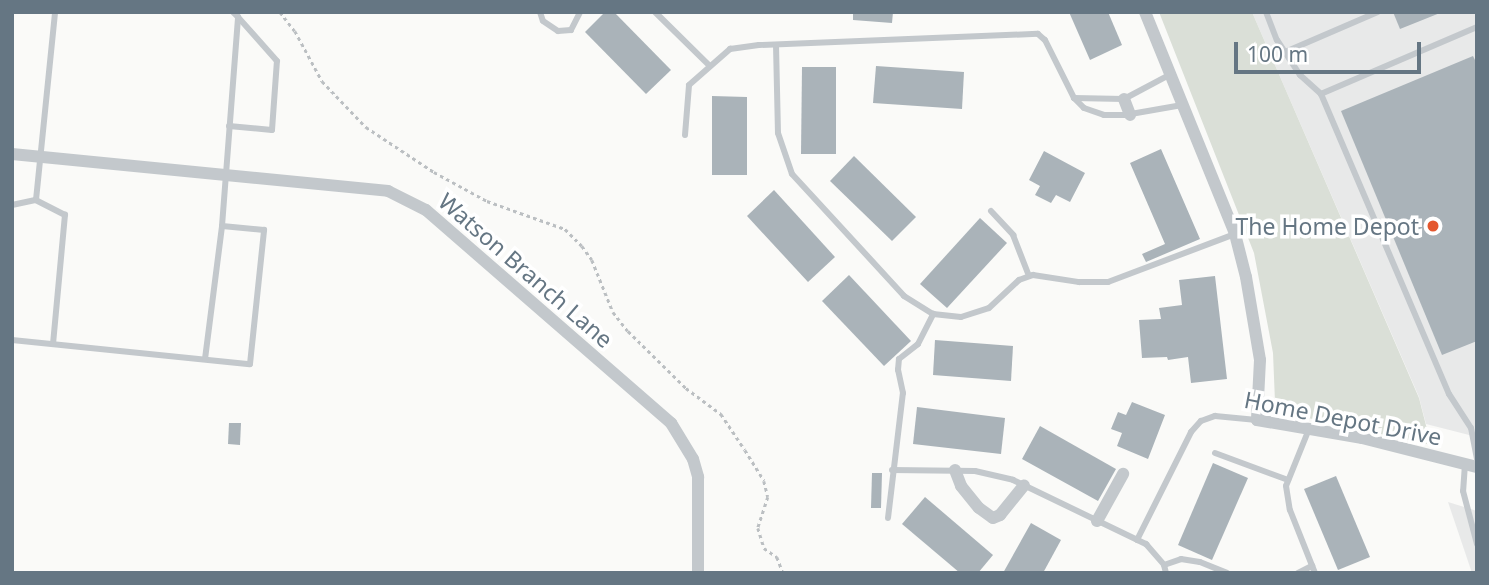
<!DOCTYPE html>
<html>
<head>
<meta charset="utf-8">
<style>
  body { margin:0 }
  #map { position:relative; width:1489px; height:585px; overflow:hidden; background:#fafaf8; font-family:"Noto Sans",sans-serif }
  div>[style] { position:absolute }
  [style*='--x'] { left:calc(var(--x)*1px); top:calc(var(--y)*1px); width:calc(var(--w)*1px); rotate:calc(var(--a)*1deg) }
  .built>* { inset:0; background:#e8e9e9 }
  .green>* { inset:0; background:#dadfd7 }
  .building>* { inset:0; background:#aab3b9 }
  .path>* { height:2.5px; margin-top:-1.25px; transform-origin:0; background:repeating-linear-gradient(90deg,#bbbfc2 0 3.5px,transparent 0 7px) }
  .service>* { height:6px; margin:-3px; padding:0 3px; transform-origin:3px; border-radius:3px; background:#c3c8cc }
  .minor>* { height:12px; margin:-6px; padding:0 6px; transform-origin:6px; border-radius:6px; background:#c3c8cc }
  .dots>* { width:19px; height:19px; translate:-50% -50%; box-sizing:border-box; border:4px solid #fff; border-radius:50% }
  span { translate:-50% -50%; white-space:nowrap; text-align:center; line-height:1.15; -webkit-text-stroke:7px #fff; paint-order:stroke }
  .poi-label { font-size:23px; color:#657683 }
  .right { translate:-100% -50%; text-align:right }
  .street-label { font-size:23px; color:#657683 }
  .frame { position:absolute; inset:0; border:14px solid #657683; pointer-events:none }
  .scale { position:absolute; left:1234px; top:42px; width:187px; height:32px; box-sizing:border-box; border:4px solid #657683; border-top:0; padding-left:9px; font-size:21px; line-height:24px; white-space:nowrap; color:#657683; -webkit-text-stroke:5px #fff; paint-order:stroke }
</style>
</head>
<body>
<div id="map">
  <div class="built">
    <i style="clip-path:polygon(1252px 12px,1477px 12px,1477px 437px,1426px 424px,1419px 397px)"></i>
    <i style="clip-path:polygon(1448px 502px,1477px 511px,1477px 573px,1472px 573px)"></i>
  </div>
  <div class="green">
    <i style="clip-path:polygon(1159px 12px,1252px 12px,1419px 398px,1431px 445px,1281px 412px,1275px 402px,1273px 353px,1254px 253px)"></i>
  </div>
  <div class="building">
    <i style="clip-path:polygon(605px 12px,614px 12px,671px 70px,646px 94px,585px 32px)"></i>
    <i style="clip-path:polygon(853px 12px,893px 12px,892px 23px,853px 20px)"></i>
    <i style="clip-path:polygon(1069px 12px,1108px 12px,1122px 45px,1090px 60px)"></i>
    <i style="clip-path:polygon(1393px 12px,1440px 12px,1440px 13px,1400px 29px)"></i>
    <i style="clip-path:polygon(1473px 56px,1477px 64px,1477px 341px,1442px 355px,1341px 111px)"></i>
    <i style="clip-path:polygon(876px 66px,964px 72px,962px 109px,873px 103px)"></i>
    <i style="clip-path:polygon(802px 67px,836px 67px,836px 154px,801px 154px)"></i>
    <i style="clip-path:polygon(712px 96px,747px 97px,747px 175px,712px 175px)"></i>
    <i style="clip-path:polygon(1161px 149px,1200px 239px,1146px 262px,1142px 254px,1165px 244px,1130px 163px)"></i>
    <i style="clip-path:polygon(1044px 151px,1085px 173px,1070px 202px,1056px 195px,1051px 203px,1035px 195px,1040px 186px,1029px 180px)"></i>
    <i style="clip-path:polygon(854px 156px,916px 217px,892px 241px,830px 181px)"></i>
    <i style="clip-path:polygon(774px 190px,835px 257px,808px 282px,747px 216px)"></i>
    <i style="clip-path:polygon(980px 218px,1007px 243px,947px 308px,920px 284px)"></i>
    <i style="clip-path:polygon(849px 275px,911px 341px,884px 366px,822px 301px)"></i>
    <i style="clip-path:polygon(1215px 276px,1227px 379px,1191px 383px,1188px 357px,1168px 360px,1167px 357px,1142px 358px,1139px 320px,1161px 319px,1159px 308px,1182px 305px,1179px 280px)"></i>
    <i style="clip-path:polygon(935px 340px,1013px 346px,1011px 381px,933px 375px)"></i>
    <i style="clip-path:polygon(1132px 402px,1165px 415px,1148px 459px,1117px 446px,1122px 433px,1111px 429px,1118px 412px,1126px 415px)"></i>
    <i style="clip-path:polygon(917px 407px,1005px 418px,1001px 454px,913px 444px)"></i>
    <i style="clip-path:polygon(229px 423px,241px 423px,240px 445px,228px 444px)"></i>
    <i style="clip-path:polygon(1040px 426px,1116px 469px,1098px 501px,1022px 459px)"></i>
    <i style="clip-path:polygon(1213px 463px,1248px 478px,1212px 560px,1178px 545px)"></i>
    <i style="clip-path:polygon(872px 473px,882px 473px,881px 508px,871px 508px)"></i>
    <i style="clip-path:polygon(1336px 476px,1370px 557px,1338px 570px,1304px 489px)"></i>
    <i style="clip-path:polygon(925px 497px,993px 555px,978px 573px,960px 573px,902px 524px)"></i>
    <i style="clip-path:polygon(1031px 523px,1061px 540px,1043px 573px,1003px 573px)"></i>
  </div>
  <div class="path">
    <i style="--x:280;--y:12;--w:24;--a:52"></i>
    <i style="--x:295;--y:31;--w:57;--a:61.6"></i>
    <i style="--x:322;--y:81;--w:64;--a:46.3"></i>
    <i style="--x:366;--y:127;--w:82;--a:33.5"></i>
    <i style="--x:434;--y:172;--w:60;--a:28.7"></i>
    <i style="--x:487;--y:201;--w:83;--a:19.7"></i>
    <i style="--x:565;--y:229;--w:24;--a:45"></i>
    <i style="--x:582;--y:246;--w:17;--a:54"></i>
    <i style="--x:592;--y:260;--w:56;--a:68"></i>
    <i style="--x:613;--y:312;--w:24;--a:52"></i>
    <i style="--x:628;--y:331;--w:81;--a:44.5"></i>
    <i style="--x:686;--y:388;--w:44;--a:36.6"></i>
    <i style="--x:721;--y:414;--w:43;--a:56.3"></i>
    <i style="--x:745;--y:450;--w:36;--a:58"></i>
    <i style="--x:764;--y:481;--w:16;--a:76"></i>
    <i style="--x:768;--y:497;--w:33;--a:108"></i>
    <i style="--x:758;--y:528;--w:21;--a:73"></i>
    <i style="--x:764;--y:548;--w:16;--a:35"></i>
    <i style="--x:777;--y:557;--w:17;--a:69"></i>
  </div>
  <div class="service">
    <i style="--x:540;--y:12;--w:9;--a:72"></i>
    <i style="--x:543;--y:21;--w:18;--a:34"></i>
    <i style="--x:558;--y:31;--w:13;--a:-4"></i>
    <i style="--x:571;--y:30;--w:20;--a:-63"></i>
    <i style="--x:655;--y:12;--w:76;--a:44.5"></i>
    <i style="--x:1266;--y:12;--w:30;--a:69"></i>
    <i style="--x:1277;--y:40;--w:42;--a:56.7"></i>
    <i style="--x:1300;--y:75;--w:28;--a:42"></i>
    <i style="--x:1477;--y:27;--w:170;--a:156.8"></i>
    <i style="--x:1321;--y:94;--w:326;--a:66.9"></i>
    <i style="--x:1449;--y:394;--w:40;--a:57.1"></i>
    <i style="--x:1471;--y:428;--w:32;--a:79"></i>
    <i style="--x:776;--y:45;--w:88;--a:88.7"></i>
    <i style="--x:778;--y:133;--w:43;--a:71.1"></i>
    <i style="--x:792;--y:174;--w:166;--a:47.4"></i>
    <i style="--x:904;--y:296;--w:34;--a:32"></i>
    <i style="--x:933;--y:314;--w:28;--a:6"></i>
    <i style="--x:961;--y:317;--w:29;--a:-18"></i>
    <i style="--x:989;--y:308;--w:41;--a:-43"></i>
    <i style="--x:1019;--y:280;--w:15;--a:-20"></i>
    <i style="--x:1033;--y:275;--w:47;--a:8.7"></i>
    <i style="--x:1079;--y:282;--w:29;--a:0"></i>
    <i style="--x:1108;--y:282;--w:136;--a:-20.7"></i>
    <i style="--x:1285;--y:52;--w:101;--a:-23.3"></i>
    <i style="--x:1074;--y:98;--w:50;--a:1.1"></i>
    <i style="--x:1124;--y:99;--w:53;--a:-28"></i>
    <i style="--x:229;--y:126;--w:43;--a:5.3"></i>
    <i style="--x:272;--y:130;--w:69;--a:-85.9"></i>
    <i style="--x:277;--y:61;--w:59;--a:-131.6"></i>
    <i style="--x:685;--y:135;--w:50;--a:-85.4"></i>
    <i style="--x:689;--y:85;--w:55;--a:-41.3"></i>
    <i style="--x:730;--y:49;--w:29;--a:-8"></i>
    <i style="--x:759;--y:45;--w:279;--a:-2.3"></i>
    <i style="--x:1038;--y:34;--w:9;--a:41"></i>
    <i style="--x:1045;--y:40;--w:65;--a:63.4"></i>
    <i style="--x:1074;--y:98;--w:14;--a:45"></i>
    <i style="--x:1084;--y:108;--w:21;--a:19"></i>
    <i style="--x:1104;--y:115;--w:21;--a:0"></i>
    <i style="--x:1125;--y:115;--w:58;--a:-10"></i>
    <i style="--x:12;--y:205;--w:25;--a:-12"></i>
    <i style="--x:991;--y:211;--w:33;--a:47"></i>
    <i style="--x:1013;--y:235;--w:44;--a:68.7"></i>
    <i style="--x:12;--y:340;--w:239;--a:5.8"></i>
    <i style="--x:250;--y:364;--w:135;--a:-84"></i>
    <i style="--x:264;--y:230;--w:42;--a:-174.6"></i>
    <i style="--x:53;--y:344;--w:130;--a:-84.7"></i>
    <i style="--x:65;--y:215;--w:33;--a:-153"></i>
    <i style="--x:36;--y:200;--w:189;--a:-84.2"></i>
    <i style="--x:205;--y:359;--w:134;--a:-82.7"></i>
    <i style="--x:222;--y:226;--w:210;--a:-85.6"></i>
    <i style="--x:238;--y:17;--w:7;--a:-135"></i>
    <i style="--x:1309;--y:429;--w:61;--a:112"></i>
    <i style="--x:1286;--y:486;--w:24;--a:81"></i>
    <i style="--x:1290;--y:510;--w:68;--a:68.4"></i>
    <i style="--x:1215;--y:453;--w:78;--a:20.3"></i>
    <i style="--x:1465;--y:464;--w:27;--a:94"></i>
    <i style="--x:1463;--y:491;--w:55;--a:75.2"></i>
    <i style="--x:892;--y:470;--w:83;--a:0.7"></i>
    <i style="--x:975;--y:471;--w:39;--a:13"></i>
    <i style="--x:1013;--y:480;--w:148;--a:25.7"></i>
    <i style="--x:1146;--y:544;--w:28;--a:49"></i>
    <i style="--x:1164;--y:565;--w:8;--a:76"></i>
    <i style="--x:888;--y:518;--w:126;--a:-83.2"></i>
    <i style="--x:903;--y:393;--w:24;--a:-102"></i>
    <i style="--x:898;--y:370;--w:11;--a:-85"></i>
    <i style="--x:899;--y:359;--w:24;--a:-38"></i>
    <i style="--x:918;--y:344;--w:34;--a:-63"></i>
    <i style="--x:1137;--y:540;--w:121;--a:-63.4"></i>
    <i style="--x:1191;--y:432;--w:15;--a:-48"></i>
    <i style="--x:1201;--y:421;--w:15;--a:-20"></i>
    <i style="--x:1215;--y:416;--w:42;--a:5.4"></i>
    <i style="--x:1164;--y:565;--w:18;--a:-19"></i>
    <i style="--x:1181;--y:559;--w:19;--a:9"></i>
    <i style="--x:1200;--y:562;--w:29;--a:22"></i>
    <i style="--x:1298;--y:573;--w:16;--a:-27"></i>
  </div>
  <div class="minor">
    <i style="--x:1145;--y:12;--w:240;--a:67.9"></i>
    <i style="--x:1235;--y:234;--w:44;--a:75.7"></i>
    <i style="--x:1246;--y:277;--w:84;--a:80.4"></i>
    <i style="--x:1260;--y:360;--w:60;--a:92.9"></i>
    <i style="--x:1257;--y:420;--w:107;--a:9.7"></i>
    <i style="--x:1362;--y:438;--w:119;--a:14.2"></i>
    <i style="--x:1124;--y:99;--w:17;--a:69"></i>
    <i style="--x:12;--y:154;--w:378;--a:5.6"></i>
    <i style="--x:388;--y:191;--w:42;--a:26.6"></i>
    <i style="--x:426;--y:210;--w:325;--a:41"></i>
    <i style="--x:671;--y:423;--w:42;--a:58.6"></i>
    <i style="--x:693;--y:459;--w:19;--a:74"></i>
    <i style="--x:698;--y:477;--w:96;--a:90"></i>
    <i style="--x:955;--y:470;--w:17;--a:69"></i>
    <i style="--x:961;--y:486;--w:28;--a:51"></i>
    <i style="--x:979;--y:508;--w:17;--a:36"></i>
    <i style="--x:993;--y:518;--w:8;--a:-23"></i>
    <i style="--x:1000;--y:515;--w:38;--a:-51"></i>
    <i style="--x:1097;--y:521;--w:54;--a:-61"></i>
  </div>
  <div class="dots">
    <i style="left:1433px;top:226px;background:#e4572e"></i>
  </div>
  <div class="poi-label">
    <span class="right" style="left:1419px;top:226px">The Home Depot</span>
  </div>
  <div class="street-label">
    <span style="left:526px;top:270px;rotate:41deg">Watson Branch Lane</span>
    <span style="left:1343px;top:418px;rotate:11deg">Home Depot Drive</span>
  </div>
  <div class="frame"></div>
  <div class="scale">100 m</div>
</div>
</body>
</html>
